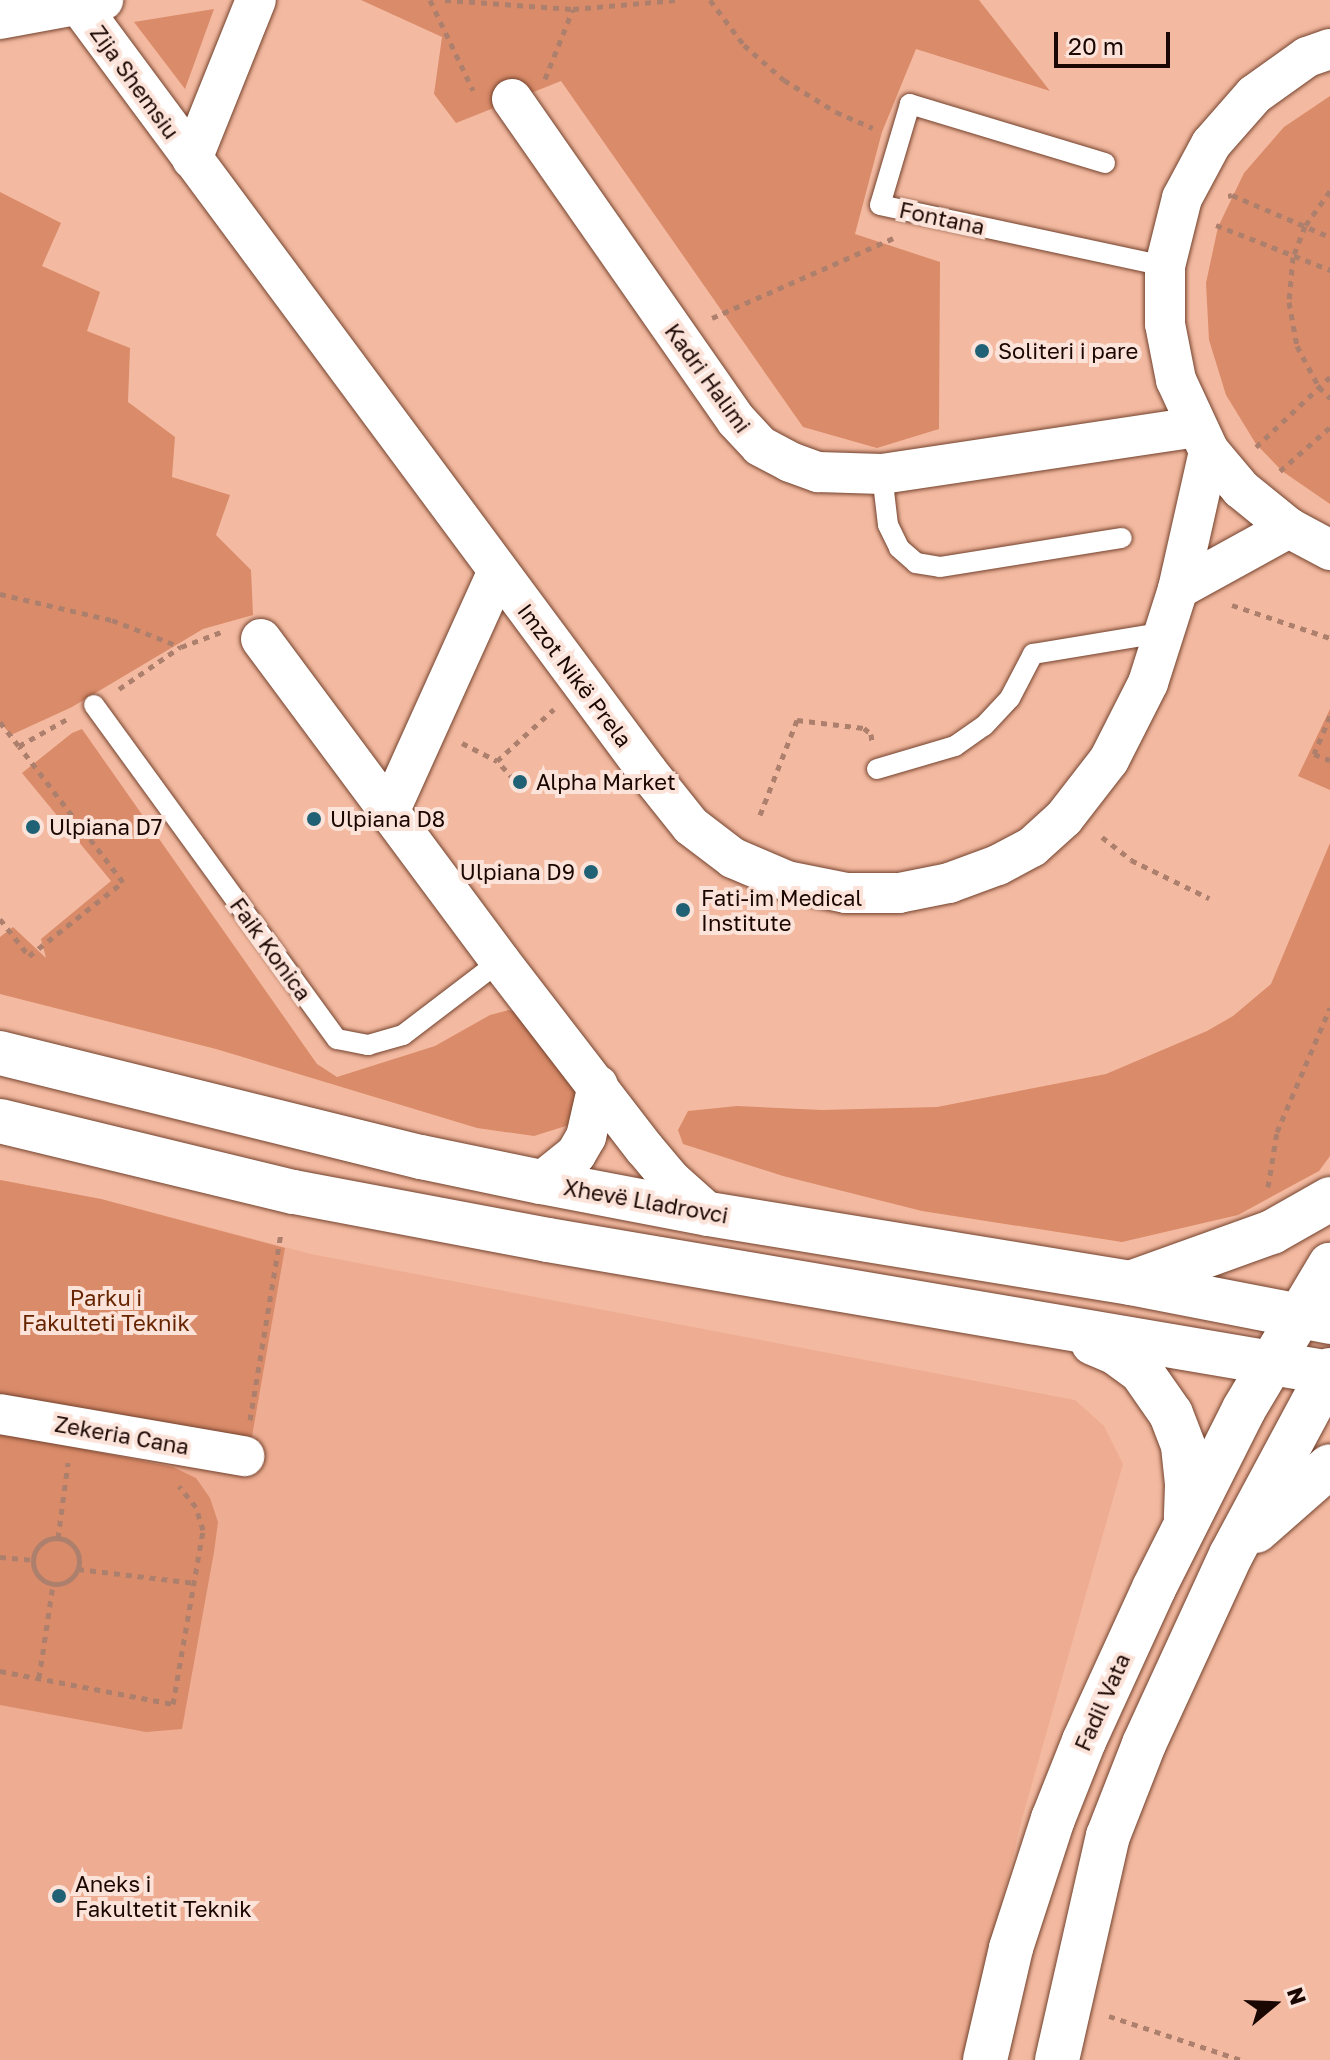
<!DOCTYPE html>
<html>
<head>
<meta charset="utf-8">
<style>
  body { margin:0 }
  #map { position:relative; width:1330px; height:2060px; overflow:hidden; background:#f4baa1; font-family:"Golos Text",sans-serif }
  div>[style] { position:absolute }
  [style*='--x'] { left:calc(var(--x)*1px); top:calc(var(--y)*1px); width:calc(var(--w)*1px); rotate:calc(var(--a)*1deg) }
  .built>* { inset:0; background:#eead92 }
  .green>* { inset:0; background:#da8b69 }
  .path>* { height:5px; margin-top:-2.5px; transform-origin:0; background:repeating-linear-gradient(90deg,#ad7f6d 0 6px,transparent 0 12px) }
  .path>.ring { margin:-2.5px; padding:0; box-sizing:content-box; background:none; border:5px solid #ad7f6d; border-radius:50% }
  .roads { filter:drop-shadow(0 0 2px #73422d) drop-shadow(0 0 2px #73422d) }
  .lane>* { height:20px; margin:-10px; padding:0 10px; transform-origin:10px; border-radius:10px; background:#fff }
  .street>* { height:40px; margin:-20px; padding:0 20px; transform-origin:20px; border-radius:20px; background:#fff }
  .secondary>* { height:44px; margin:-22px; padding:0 22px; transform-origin:22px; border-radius:22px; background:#fff }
  .dots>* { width:22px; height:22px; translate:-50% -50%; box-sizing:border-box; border:4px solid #fce3d9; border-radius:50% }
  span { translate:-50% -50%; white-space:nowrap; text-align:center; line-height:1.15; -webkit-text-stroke:8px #fce3d9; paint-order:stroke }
  .street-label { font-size:22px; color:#1b0702 }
  .poi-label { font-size:22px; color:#1b0702 }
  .left { translate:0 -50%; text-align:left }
  .right { translate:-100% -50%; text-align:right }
  .park-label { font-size:22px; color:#672400 }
  .north { position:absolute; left:1234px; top:1964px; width:80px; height:80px; -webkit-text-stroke:6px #fce3d9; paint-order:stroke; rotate:71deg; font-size:22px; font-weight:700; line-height:32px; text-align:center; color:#1b0702 }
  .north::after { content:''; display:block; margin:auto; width:28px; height:36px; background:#1b0702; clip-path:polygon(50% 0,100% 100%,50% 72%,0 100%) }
  .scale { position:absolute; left:1054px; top:32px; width:116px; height:36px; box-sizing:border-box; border:4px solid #1b0702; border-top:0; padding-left:10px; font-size:24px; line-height:28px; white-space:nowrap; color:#1b0702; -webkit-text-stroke:6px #fce3d9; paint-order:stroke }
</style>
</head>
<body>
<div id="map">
  <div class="built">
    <i style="clip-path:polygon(0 1180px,101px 1199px,311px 1254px,1075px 1400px,1104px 1426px,1123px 1464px,1022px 1819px,963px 2060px,0 2060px)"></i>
  </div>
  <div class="green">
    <i style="clip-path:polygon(361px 0,979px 0,1050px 91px,916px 49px,882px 132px,855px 234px,940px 262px,939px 429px,877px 448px,803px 427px,561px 81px,456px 123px,434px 94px,442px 37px)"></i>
    <i style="clip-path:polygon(214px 9px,185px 89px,134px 22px)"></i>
    <i style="clip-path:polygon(1330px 96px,1330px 504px,1282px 471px,1256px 444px,1226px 395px,1209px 340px,1206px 283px,1218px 227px,1244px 173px,1284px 127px)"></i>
    <i style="clip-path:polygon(0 192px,61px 223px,42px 266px,100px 292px,87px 331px,130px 348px,128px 402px,175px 437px,172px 477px,230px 495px,216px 535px,251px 570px,253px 615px,203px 629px,72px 707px,11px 735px,0 722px)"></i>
    <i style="clip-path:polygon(1330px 709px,1330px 790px,1298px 776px)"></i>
    <i style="clip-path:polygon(82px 729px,317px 1064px,337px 1077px,435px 1046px,490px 1015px,509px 1010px,528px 1017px,579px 1083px,572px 1124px,534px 1136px,477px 1128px,216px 1049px,0 994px,0 937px,13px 927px,46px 958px,41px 939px,111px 881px,22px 773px,72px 733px)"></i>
    <i style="clip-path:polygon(1330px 843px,1330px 1156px,1319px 1171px,1238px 1215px,1122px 1242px,922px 1211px,783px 1176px,683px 1144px,678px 1130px,688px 1111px,737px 1106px,822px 1110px,937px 1107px,1106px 1074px,1207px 1031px,1233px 1016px,1271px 984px)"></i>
    <i style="clip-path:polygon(0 1180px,101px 1199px,285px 1248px,251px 1442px,0 1400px)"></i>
    <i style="clip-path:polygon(0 1433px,173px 1467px,196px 1478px,210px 1498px,218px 1522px,214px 1552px,182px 1729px,146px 1732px,0 1705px)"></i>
  </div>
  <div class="path">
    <i style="--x:430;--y:0;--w:100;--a:64.5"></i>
    <i style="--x:445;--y:0;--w:128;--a:4"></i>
    <i style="--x:573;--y:9;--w:104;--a:-4.9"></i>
    <i style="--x:710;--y:0;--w:56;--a:52.9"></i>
    <i style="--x:744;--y:45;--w:53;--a:41.2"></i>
    <i style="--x:784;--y:80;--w:61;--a:31.6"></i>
    <i style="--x:836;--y:112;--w:40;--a:23.4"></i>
    <i style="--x:545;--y:79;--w:75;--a:-68.2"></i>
    <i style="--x:1330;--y:191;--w:43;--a:125.5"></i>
    <i style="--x:1305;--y:226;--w:33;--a:111"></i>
    <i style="--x:1293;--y:257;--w:45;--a:95.1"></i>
    <i style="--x:1289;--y:302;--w:45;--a:79.7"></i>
    <i style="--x:1297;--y:346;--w:47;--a:61.8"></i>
    <i style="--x:1319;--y:387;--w:16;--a:45"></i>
    <i style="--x:1228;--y:196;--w:4;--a:-14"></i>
    <i style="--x:1232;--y:195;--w:107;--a:23.2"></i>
    <i style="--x:1216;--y:225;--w:123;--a:21.5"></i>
    <i style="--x:712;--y:318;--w:198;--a:-23.8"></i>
    <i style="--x:1256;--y:447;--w:102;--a:-43.4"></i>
    <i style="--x:1280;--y:471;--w:67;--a:-41.3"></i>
    <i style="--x:0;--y:594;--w:115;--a:13.1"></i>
    <i style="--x:112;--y:620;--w:74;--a:21.4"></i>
    <i style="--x:181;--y:647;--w:46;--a:-20.4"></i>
    <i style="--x:1232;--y:605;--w:103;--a:18.6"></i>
    <i style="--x:119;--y:689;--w:74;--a:-34.5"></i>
    <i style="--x:1330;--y:716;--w:41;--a:112.8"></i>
    <i style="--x:1314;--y:754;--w:17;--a:21"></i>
    <i style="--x:0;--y:722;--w:31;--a:52"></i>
    <i style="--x:19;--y:746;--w:57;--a:-29.2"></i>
    <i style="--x:462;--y:743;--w:39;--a:27"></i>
    <i style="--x:514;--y:779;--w:25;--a:-133"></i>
    <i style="--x:497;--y:761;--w:77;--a:-42.4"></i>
    <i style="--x:760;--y:815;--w:102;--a:-68.7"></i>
    <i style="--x:797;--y:720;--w:67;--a:6.8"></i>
    <i style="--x:864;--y:728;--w:9;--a:41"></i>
    <i style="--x:871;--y:734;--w:8;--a:83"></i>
    <i style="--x:1102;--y:837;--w:37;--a:38"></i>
    <i style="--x:1131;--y:860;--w:87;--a:26"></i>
    <i style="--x:0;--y:919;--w:47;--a:51.9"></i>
    <i style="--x:29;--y:956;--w:120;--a:-38.2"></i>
    <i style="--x:123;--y:882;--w:171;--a:-127.4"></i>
    <i style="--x:1268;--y:1187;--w:56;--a:-80.7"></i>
    <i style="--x:1277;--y:1132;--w:135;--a:-66.9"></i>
    <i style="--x:250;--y:1420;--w:191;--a:-80.6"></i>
    <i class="ring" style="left:33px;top:1538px;width:41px;height:41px"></i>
    <i style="--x:58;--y:1538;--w:76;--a:-82.4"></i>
    <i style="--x:0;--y:1557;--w:33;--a:5"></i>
    <i style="--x:78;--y:1569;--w:118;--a:6.8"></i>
    <i style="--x:0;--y:1671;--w:176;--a:10.8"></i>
    <i style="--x:173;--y:1704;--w:177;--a:-80.2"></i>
    <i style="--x:203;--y:1530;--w:24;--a:-107"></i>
    <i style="--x:196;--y:1507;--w:27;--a:-129"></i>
    <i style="--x:39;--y:1678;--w:95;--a:-81.5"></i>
    <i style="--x:1109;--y:2016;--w:139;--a:18.4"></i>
  </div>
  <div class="roads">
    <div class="lane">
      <i style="--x:1105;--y:163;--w:204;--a:-163.2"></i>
      <i style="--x:910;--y:104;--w:105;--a:106.5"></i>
      <i style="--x:880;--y:205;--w:291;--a:12.1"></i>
      <i style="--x:882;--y:474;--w:51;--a:83.3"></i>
      <i style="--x:888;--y:525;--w:25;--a:64"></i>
      <i style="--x:899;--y:548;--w:23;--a:41"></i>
      <i style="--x:916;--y:563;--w:24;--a:9"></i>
      <i style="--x:940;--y:567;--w:184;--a:-9.1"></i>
      <i style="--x:94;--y:705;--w:413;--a:54"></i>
      <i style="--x:337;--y:1039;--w:32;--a:11"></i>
      <i style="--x:368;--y:1045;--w:36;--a:-16"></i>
      <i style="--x:403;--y:1035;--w:122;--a:-37.3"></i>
      <i style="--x:877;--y:769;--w:81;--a:-16.4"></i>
      <i style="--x:955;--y:746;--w:35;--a:-35"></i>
      <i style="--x:984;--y:726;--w:38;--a:-47"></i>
      <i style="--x:1010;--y:698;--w:50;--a:-62.4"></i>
      <i style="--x:1033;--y:654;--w:135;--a:-9.4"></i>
    </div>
    <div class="street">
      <i style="--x:79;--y:5;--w:954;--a:53.44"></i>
      <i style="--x:647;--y:771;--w:70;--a:51.3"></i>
      <i style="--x:691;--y:826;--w:53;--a:37.3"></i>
      <i style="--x:733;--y:858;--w:59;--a:23.1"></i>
      <i style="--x:787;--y:881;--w:60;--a:11.5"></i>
      <i style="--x:846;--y:893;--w:53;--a:0"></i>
      <i style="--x:899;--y:893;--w:51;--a:-11.3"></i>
      <i style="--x:949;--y:883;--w:52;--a:-20.2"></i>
      <i style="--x:998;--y:865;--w:38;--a:-28"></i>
      <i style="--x:1032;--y:847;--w:43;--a:-42.2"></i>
      <i style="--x:1064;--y:818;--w:73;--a:-52.2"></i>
      <i style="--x:1109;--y:760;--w:86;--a:-63.1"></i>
      <i style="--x:1148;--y:683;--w:99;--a:-72.3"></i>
      <i style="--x:1178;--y:589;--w:141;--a:-77.3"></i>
      <i style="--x:0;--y:19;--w:105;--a:-10.5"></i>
      <i style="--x:1330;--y:49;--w:24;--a:161"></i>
      <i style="--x:1307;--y:57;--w:65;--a:144.4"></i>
      <i style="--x:1254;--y:95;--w:65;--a:131.3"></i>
      <i style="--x:1211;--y:144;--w:61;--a:118.2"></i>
      <i style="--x:1182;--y:198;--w:70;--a:104"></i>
      <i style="--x:1165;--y:266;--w:58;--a:90"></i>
      <i style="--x:1165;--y:324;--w:57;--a:78.9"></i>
      <i style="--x:1176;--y:380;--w:78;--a:65.1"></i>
      <i style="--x:1209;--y:451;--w:50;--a:49.9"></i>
      <i style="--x:1241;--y:489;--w:62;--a:39.1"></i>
      <i style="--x:1289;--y:528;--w:47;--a:28.2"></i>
      <i style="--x:512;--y:99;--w:391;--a:55.1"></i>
      <i style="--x:736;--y:420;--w:35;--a:47"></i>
      <i style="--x:760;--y:446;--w:34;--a:28"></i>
      <i style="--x:790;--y:462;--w:30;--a:20"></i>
      <i style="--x:818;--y:472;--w:64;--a:1.8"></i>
      <i style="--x:882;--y:474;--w:317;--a:-8.5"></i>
      <i style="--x:192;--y:159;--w:171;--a:-68.1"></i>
      <i style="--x:1178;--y:589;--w:127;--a:-28.8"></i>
      <i style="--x:261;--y:639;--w:401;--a:53.4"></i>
      <i style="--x:500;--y:961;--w:237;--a:52.4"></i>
      <i style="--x:645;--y:1149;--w:40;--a:50"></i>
      <i style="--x:671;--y:1180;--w:51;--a:41.8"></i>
      <i style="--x:390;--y:810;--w:262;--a:-65.7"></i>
      <i style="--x:541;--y:1182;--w:45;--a:-38.7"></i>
      <i style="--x:576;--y:1154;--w:20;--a:-60"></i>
      <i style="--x:586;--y:1137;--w:53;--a:-77"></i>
      <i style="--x:0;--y:1414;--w:248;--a:9.8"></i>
    </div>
    <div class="secondary">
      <i style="--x:0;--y:1053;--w:434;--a:13.9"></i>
      <i style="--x:421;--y:1157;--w:123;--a:11.8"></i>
      <i style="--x:541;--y:1182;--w:171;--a:10.8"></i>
      <i style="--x:709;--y:1214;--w:427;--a:9.3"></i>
      <i style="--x:1130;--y:1283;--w:204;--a:11"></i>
      <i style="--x:0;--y:1121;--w:302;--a:13.6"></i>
      <i style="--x:294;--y:1192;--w:258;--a:10.7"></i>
      <i style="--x:548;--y:1240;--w:793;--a:9.65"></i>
      <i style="--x:1133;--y:1282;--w:148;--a:-19.8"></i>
      <i style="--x:1272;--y:1232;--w:67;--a:-29.6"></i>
      <i style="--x:1093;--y:1343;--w:25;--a:23"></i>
      <i style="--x:1116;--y:1353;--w:31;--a:36"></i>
      <i style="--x:1141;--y:1371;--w:52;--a:55.1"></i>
      <i style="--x:1171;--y:1414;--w:34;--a:69"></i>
      <i style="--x:1183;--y:1446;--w:39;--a:84"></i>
      <i style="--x:1187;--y:1485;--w:33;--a:92"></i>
      <i style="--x:1256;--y:1531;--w:98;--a:-41.3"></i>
      <i style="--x:985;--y:2060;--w:115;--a:-76.9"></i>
      <i style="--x:1011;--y:1948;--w:136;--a:-72"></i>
      <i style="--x:1053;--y:1819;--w:84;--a:-68.3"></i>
      <i style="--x:1084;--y:1741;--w:168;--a:-65.4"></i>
      <i style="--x:1154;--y:1588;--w:200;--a:-63.3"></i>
      <i style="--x:1244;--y:1409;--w:168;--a:-59.2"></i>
      <i style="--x:1057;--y:2060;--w:230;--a:-77.2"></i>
      <i style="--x:1108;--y:1836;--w:99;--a:-68.6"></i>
      <i style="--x:1144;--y:1744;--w:208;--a:-65.3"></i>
      <i style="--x:1231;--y:1555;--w:210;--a:-61.8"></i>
    </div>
  </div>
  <div class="dots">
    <i style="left:982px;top:351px;background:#206176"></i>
    <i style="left:520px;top:782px;background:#206176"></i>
    <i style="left:314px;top:819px;background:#206176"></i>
    <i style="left:33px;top:827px;background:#206176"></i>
    <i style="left:591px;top:872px;background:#206176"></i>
    <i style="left:683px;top:910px;background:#206176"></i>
    <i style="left:59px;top:1896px;background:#206176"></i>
  </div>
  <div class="street-label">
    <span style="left:135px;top:82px;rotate:54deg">Zija Shemsiu</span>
    <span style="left:942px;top:218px;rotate:12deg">Fontana</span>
    <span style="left:708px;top:378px;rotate:54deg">Kadri Halimi</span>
    <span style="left:575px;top:675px;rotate:53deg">Imzot Nikë Prela</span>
    <span style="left:271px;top:949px;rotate:54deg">Faik Konica</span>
    <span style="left:646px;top:1201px;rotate:10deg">Xhevë Lladrovci</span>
    <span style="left:122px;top:1435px;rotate:10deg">Zekeria Cana</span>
    <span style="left:1102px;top:1702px;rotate:-66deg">Fadil Vata</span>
  </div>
  <div class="poi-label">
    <span class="left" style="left:998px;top:351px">Soliteri i pare</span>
    <span class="left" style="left:536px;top:782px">Alpha Market</span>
    <span class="left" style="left:330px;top:819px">Ulpiana D8</span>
    <span class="left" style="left:49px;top:827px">Ulpiana D7</span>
    <span class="right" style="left:575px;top:872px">Ulpiana D9</span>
    <span class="left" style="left:701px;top:910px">Fati-im Medical<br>Institute</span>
    <span class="left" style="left:75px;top:1896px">Aneks i<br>Fakultetit Teknik</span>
  </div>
  <div class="park-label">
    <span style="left:106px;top:1310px">Parku i<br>Fakulteti Teknik</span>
  </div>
  <div class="north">N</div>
  <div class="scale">20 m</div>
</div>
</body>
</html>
